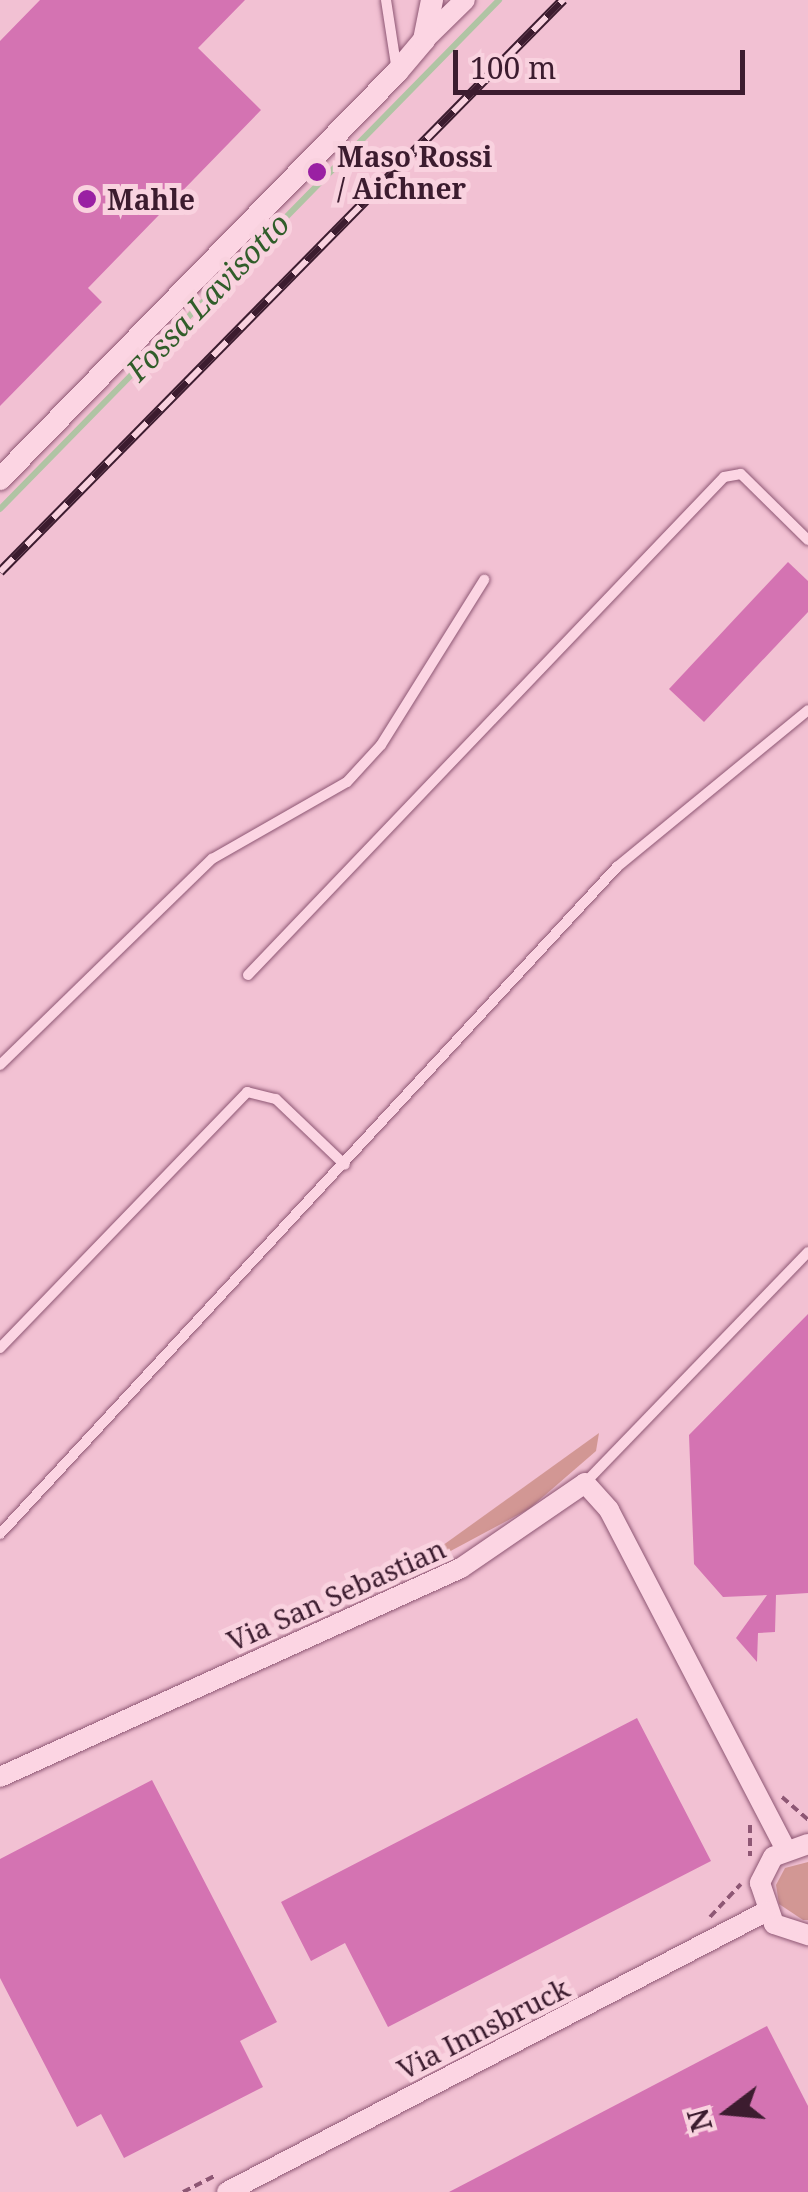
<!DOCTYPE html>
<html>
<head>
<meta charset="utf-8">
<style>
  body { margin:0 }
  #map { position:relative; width:808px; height:2192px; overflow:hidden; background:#f2c1d3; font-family:"Noto Serif",serif }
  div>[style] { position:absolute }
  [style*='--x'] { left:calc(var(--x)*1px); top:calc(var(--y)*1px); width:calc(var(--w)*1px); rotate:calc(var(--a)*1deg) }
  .green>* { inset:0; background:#d29794 }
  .stream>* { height:6px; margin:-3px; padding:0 3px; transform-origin:3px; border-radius:3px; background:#b0c4a4 }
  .building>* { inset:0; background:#d473b2 }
  .path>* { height:4px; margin-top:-2px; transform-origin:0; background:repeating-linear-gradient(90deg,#8e5774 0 8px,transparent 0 13px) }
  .roads { filter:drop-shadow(0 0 2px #8e5774) drop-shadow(0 0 2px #8e5774) }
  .service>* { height:10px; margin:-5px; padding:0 5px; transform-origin:5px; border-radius:5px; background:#fcd5e3 }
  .minor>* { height:20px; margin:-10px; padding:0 10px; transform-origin:10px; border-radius:10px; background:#fcd5e3 }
  .tertiary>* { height:22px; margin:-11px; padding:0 11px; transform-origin:11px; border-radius:11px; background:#fcd5e3 }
  .rail>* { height:10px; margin-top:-5px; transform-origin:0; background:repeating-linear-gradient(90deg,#f9d2df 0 19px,#3c1c2f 0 38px); box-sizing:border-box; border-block:2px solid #3c1c2f }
  .dots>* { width:28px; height:28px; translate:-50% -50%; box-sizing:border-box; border:5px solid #f9d2df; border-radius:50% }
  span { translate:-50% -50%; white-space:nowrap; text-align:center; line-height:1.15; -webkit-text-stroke:10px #f9d2df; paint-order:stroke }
  .poi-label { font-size:28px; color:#3c1c2f; font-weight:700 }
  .left { translate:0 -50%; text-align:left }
  .street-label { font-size:28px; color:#3c1c2f }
  .water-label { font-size:30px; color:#315d2a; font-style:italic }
  .north { position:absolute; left:678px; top:2062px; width:100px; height:100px; -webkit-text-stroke:8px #f9d2df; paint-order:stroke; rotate:254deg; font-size:28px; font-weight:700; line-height:40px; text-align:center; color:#3c1c2f }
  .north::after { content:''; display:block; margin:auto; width:35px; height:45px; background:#3c1c2f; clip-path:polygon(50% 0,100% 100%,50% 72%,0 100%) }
  .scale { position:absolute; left:453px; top:50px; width:292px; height:45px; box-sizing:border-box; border:5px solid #3c1c2f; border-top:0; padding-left:12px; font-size:30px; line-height:35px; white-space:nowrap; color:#3c1c2f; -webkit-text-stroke:8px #f9d2df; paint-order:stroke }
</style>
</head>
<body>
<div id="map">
  <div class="green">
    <i style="clip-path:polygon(599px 1433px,596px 1451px,529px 1509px,389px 1584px)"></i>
    <i style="clip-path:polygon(808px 1862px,808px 1920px,803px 1920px,779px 1904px,776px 1885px,785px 1868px)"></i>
  </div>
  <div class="stream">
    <i style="--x:0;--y:509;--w:713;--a:-45.57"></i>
  </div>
  <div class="building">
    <i style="clip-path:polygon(40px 0,245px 0,198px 48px,261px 110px,88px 288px,102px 302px,0 406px,0 41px)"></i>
    <i style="clip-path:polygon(788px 562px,808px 581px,808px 612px,704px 722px,669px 689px)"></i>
    <i style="clip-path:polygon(808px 1314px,808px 1593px,776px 1595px,775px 1632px,758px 1633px,757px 1662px,736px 1638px,767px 1595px,723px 1597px,694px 1564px,689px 1435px)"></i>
    <i style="clip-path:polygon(637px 1718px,711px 1861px,388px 2027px,345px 1943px,311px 1961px,281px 1902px)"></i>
    <i style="clip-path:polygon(152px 1780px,277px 2022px,240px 2041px,263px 2087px,124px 2158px,101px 2114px,77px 2127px,0 1978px,0 1859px)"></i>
    <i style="clip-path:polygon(767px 2026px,808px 2106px,808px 2192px,449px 2192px)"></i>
  </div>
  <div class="path">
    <i style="--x:782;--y:1797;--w:35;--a:41"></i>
    <i style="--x:750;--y:1825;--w:31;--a:90"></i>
    <i style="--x:710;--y:1917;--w:45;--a:-46.8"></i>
    <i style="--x:183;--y:2192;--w:35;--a:-27"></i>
  </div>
  <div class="roads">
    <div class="service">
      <i style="--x:386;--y:0;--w:72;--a:81.2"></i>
      <i style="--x:248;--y:975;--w:689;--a:-46.29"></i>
      <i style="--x:724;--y:477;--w:17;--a:-10"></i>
      <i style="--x:741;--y:474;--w:94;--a:44.6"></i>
      <i style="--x:0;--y:1065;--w:296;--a:-44.2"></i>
      <i style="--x:212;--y:859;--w:155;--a:-29.7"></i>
      <i style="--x:347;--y:782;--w:50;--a:-47.4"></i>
      <i style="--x:381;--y:745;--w:195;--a:-58"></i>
      <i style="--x:0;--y:1348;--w:356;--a:-46"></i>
      <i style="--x:247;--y:1092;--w:30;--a:14"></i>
      <i style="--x:276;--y:1099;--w:95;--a:43.7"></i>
      <i style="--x:585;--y:1483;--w:321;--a:-46"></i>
      <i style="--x:0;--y:1534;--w:909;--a:-47.23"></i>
      <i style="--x:617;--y:867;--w:247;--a:-39.4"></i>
    </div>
    <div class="minor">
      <i style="--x:424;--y:40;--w:57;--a:-44.3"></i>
      <i style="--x:0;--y:1777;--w:506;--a:-24.39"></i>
      <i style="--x:461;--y:1568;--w:150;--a:-34.4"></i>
      <i style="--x:585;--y:1483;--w:36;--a:48"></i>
      <i style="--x:609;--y:1510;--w:381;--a:62.5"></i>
      <i style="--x:808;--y:1844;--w:37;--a:160"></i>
      <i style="--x:773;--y:1857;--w:29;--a:117"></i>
      <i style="--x:760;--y:1883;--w:43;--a:71.1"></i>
      <i style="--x:774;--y:1924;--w:36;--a:18"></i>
      <i style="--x:227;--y:2192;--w:607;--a:-27.49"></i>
    </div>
    <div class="tertiary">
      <i style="--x:0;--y:479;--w:569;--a:-45.71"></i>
      <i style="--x:397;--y:72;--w:42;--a:-49.8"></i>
      <i style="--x:424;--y:40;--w:41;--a:-78.7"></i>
    </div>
  </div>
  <div class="rail">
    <i style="--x:0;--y:572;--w:803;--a:-45.45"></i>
  </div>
  <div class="dots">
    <i style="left:317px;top:172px;background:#9a20a3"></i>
    <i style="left:87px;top:199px;background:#9a20a3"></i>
  </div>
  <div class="poi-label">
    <span class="left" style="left:337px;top:172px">Maso Rossi<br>/ Aichner</span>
    <span class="left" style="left:107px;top:199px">Mahle</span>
  </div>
  <div class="street-label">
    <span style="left:336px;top:1594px;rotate:-24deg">Via San Sebastian</span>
    <span style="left:483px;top:2028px;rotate:-27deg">Via Innsbruck</span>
  </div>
  <div class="water-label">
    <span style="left:208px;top:297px;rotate:-46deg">Fossa Lavisotto</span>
  </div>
  <div class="north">N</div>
  <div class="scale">100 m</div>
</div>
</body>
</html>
